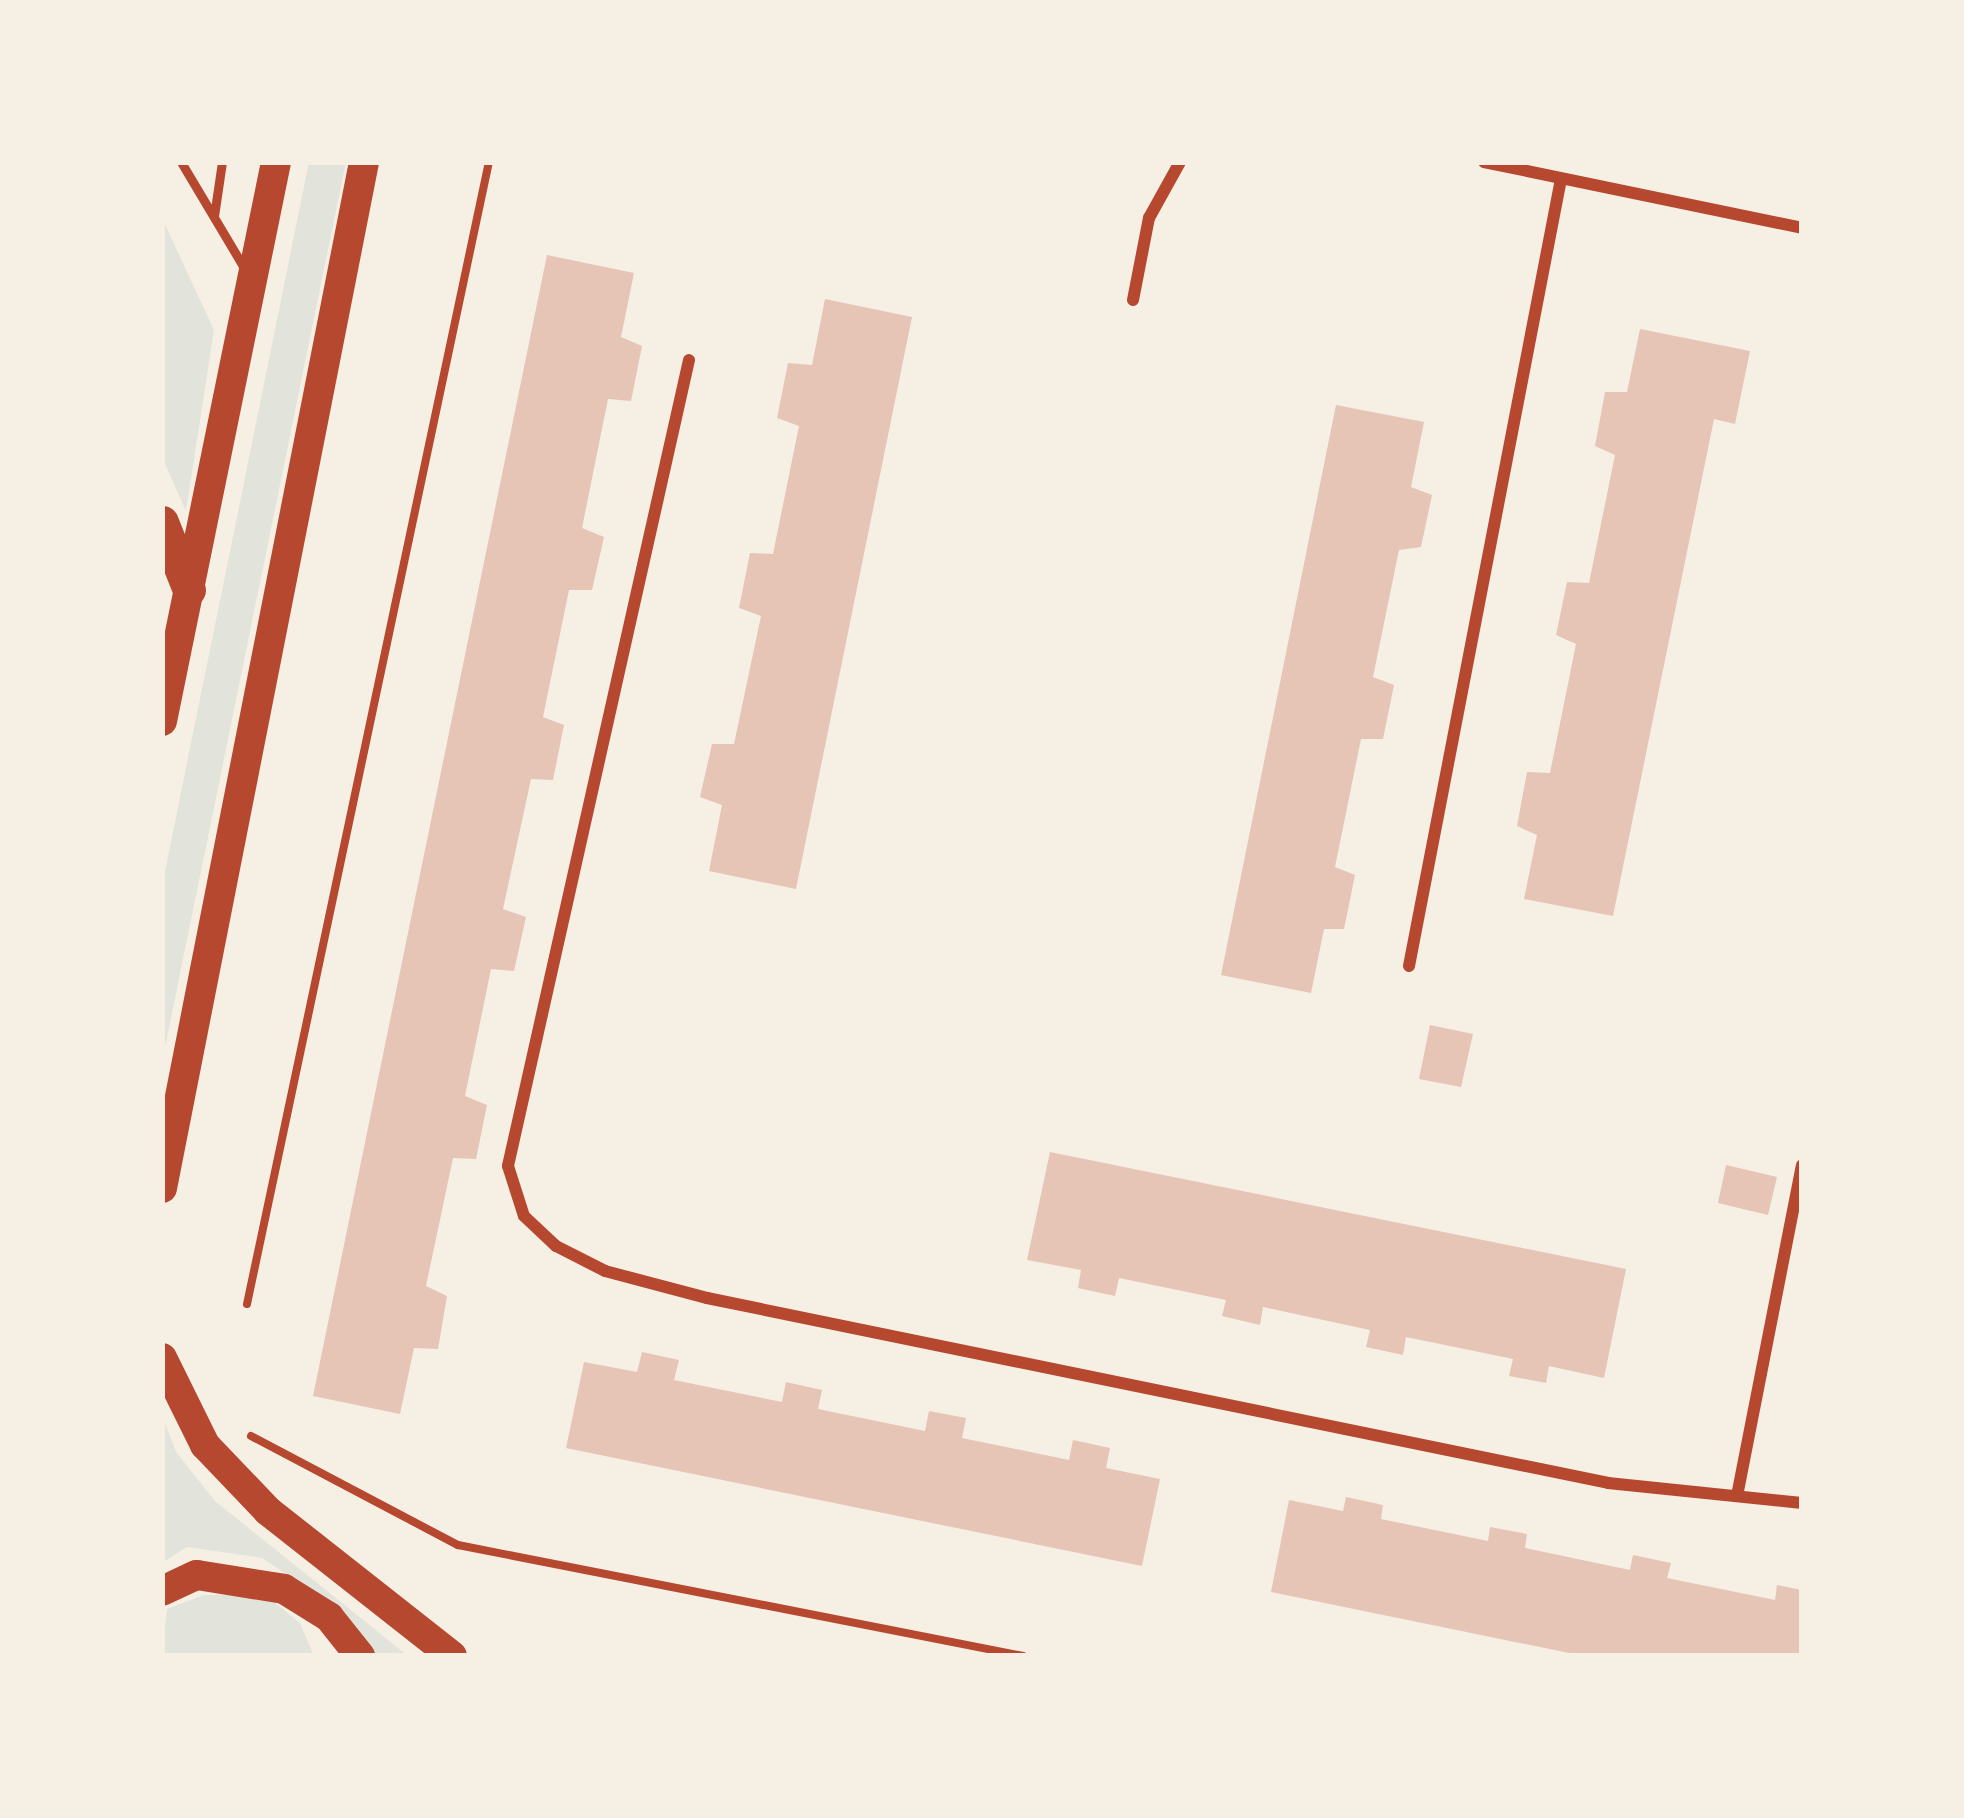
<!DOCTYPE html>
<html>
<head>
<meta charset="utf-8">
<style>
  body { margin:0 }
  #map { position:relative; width:1964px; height:1818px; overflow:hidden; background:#f6efe4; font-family:"Source Serif 4",serif }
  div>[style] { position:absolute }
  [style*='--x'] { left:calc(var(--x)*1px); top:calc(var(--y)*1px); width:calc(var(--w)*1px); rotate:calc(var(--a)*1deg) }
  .green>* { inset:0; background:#e2e4dc }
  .building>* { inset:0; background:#e6c5b7 }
  .path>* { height:8px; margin:-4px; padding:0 4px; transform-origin:4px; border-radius:4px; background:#b5482f }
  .service>* { height:9px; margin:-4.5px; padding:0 4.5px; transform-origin:4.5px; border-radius:4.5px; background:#b5482f }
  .minor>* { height:12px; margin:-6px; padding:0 6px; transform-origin:6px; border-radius:6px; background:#b5482f }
  .primary>* { height:30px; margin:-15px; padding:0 15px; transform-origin:15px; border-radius:15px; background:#b5482f }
  .trunk>* { height:33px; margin:-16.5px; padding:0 16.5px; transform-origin:16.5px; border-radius:16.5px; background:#b5482f }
  span { translate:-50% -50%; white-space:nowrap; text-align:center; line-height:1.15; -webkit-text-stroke:9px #f6efe4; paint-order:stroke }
  .frame { position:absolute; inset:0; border:165px solid #f6efe4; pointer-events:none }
</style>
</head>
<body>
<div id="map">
  <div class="green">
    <i style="clip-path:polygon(309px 162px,346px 162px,162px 1062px,162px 886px)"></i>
    <i style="clip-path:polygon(162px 218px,214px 330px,186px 511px,162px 457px)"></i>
    <i style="clip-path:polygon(162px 1415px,176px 1452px,215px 1501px,408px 1656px,372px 1656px,335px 1607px,262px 1558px,187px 1547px,162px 1563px)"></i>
    <i style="clip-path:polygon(264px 1594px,300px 1623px,314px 1656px,162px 1656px,167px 1609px,204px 1595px)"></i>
  </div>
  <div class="building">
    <i style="clip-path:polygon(547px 255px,634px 273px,621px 337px,642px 346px,631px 401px,608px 399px,582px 528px,604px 537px,592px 590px,569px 590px,543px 717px,564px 725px,553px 780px,531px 779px,503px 909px,526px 917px,514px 971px,491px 969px,465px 1096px,487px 1105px,476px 1159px,453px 1158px,426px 1286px,447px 1296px,438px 1349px,414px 1348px,400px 1414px,313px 1396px)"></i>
    <i style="clip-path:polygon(825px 299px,912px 317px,796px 889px,709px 871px,722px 805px,700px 797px,712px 744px,734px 744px,761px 616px,739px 608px,750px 553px,773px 554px,799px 426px,777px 418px,788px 363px,812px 365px)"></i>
    <i style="clip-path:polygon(1640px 329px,1750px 351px,1735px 424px,1714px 419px,1613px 916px,1524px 899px,1537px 835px,1517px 826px,1527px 772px,1550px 773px,1576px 644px,1556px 635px,1567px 582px,1589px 583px,1615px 455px,1595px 446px,1605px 392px,1627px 392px)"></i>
    <i style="clip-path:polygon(1336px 405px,1424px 422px,1411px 487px,1432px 495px,1421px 547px,1399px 550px,1373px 677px,1394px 685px,1383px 739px,1361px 739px,1335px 867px,1355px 875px,1344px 929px,1324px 929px,1311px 993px,1221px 975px)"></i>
    <i style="clip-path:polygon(1430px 1025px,1473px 1034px,1461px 1087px,1419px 1079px)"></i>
    <i style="clip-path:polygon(1050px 1152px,1626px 1269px,1604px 1378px,1549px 1366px,1546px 1383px,1509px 1376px,1513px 1359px,1406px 1337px,1403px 1355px,1366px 1347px,1370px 1330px,1263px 1307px,1260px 1325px,1222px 1316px,1226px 1300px,1119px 1278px,1115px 1296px,1078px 1288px,1081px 1270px,1027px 1260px)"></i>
    <i style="clip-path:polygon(1726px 1165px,1777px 1177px,1768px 1215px,1718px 1203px)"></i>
    <i style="clip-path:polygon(642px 1352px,679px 1360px,674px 1380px,782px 1402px,786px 1382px,822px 1390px,818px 1409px,925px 1431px,929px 1411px,966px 1418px,962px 1438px,1069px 1460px,1073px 1440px,1110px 1448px,1106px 1468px,1160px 1479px,1142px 1566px,566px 1448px,584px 1362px,637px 1372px)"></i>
    <i style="clip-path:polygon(1346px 1497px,1383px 1505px,1381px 1519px,1488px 1541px,1490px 1527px,1527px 1534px,1525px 1548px,1630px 1570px,1633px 1555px,1671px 1563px,1667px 1578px,1775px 1600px,1777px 1585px,1802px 1590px,1802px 1656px,1584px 1656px,1271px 1592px,1289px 1500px,1343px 1511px)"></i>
  </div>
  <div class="path">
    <i style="--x:247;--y:1304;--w:1167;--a:-78.04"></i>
    <i style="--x:251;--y:1436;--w:234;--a:27.8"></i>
    <i style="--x:458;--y:1545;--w:576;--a:11.11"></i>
  </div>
  <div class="service">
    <i style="--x:181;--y:162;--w:127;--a:59.2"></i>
    <i style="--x:214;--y:216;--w:55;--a:-81.6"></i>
  </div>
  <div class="minor">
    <i style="--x:1484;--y:162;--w:325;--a:11.7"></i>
    <i style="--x:1133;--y:300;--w:84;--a:-79"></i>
    <i style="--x:1149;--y:218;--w:64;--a:-61"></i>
    <i style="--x:689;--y:360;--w:826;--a:102.66"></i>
    <i style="--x:508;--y:1166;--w:52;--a:72.3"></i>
    <i style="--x:524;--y:1216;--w:44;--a:43.2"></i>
    <i style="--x:556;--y:1246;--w:55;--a:27"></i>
    <i style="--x:605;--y:1271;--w:106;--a:14.8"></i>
    <i style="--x:707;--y:1298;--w:920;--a:11.6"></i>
    <i style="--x:1608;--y:1483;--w:195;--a:5.9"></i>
    <i style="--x:1409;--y:966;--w:802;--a:-79.07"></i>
    <i style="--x:1737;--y:1496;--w:337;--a:-78.9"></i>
  </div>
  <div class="primary">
    <i style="--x:162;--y:721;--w:571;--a:-78.47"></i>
    <i style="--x:162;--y:1188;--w:1046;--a:-78.86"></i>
    <i style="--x:162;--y:1358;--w:97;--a:63.7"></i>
    <i style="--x:205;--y:1445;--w:91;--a:46.3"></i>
    <i style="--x:268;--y:1511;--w:234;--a:38.2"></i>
    <i style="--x:162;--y:1591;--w:38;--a:-25"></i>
    <i style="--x:197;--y:1575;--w:88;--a:9.1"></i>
    <i style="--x:284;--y:1589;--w:53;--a:31.9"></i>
    <i style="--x:329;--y:1617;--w:50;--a:51.5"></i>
  </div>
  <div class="trunk">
    <i style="--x:162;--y:522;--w:73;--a:68.3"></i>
  </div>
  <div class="frame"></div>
</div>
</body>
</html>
